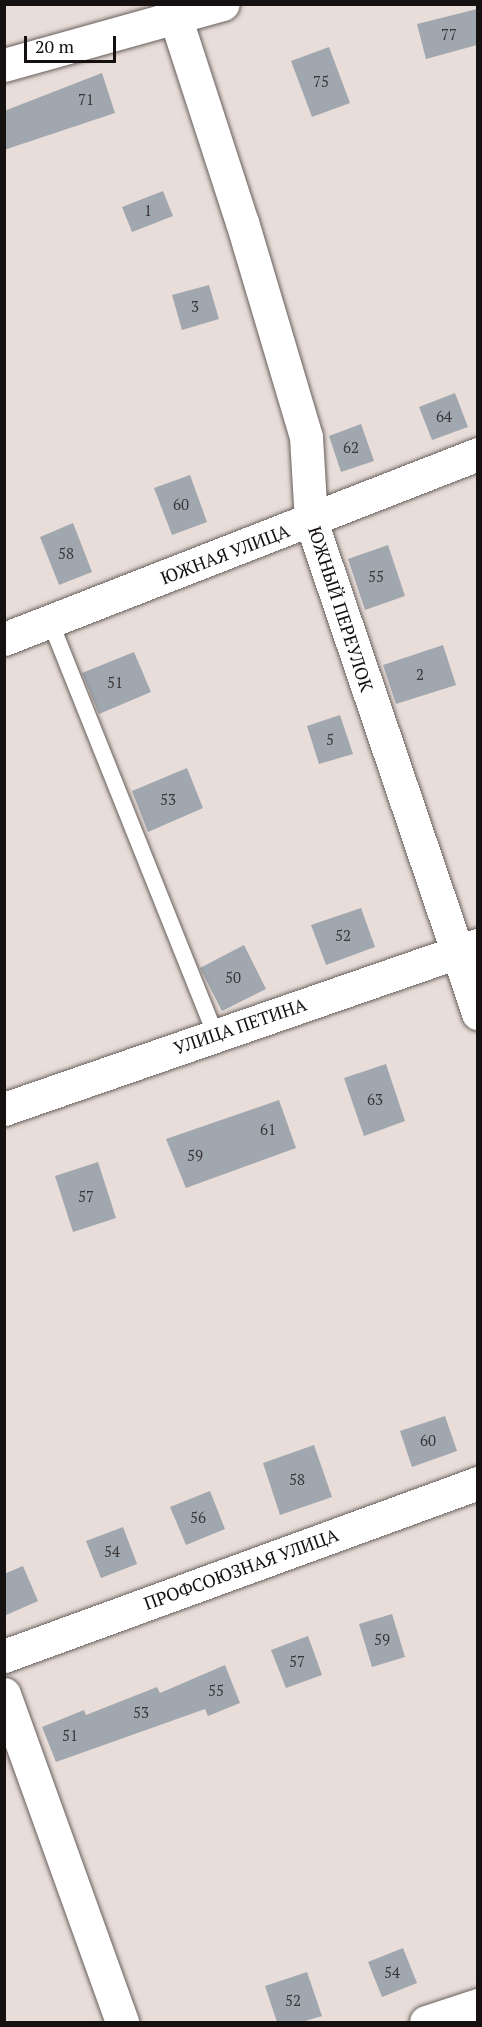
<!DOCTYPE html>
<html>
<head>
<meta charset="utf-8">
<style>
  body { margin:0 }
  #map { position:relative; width:482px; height:2027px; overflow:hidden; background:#e8ddd9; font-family:"PT Serif",serif }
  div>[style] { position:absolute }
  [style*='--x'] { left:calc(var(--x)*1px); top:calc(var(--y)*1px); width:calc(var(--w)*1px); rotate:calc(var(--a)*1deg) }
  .building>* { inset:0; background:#a1a7af }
  .roads { filter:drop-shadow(0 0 2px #675e5a) drop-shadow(0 0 2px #675e5a) }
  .service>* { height:16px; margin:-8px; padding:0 8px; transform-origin:8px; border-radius:8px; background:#fff }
  .minor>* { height:33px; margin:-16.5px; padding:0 16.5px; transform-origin:16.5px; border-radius:16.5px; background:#fff }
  span { translate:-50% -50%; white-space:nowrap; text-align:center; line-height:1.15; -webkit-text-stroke:6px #fff; paint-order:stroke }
  .number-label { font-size:15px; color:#383638 }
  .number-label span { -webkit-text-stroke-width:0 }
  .street-label { font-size:18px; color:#151110 }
  .frame { position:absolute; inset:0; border:6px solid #151110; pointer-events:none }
  .scale { position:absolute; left:24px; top:36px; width:92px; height:27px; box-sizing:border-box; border:3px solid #151110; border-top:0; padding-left:8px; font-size:18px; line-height:21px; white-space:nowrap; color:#151110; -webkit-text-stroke:4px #fff; paint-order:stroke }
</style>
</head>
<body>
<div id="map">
  <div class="building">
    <i style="clip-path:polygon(477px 9px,477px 45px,426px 59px,417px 24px)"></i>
    <i style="clip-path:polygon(329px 47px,350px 103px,312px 117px,291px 61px)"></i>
    <i style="clip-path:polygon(102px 73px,115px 113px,4px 150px,4px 111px)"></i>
    <i style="clip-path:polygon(163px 191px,173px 216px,132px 232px,122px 207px)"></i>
    <i style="clip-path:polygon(209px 285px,219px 319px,182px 330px,172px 295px)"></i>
    <i style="clip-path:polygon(455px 393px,468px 427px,432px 440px,419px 407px)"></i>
    <i style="clip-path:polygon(361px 424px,374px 461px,341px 472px,329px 436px)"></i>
    <i style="clip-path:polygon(190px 475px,207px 522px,172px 535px,154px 488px)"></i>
    <i style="clip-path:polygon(73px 523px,92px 572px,59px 585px,40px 537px)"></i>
    <i style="clip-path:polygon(388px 545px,405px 596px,365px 610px,348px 559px)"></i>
    <i style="clip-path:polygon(443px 645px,456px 685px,396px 704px,383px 665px)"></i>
    <i style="clip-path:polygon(134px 652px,151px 692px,99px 714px,82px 673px)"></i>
    <i style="clip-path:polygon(340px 715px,353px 754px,319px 764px,307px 726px)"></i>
    <i style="clip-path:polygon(187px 768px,203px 808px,148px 832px,132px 791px)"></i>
    <i style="clip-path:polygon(361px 908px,375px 947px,326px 965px,311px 925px)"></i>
    <i style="clip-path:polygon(244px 945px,266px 989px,222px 1011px,200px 968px)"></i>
    <i style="clip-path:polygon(386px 1064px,405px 1121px,364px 1136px,344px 1078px)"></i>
    <i style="clip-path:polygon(279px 1100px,296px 1148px,186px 1188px,166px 1139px)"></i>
    <i style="clip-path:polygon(98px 1162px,116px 1218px,73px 1232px,55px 1176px)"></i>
    <i style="clip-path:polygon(445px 1416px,457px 1451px,412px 1467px,400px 1431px)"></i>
    <i style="clip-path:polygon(314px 1445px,332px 1497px,280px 1515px,263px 1463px)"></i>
    <i style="clip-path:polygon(210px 1491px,225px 1529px,186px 1545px,170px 1507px)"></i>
    <i style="clip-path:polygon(123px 1527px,137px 1564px,101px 1578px,86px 1541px)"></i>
    <i style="clip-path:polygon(23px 1566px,38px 1601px,4px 1616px,4px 1574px)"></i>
    <i style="clip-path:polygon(392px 1614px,405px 1657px,372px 1667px,359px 1624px)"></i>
    <i style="clip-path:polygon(308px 1636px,322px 1675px,286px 1688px,271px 1650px)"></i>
    <i style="clip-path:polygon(225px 1665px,240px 1703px,208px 1716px,205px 1709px,56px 1762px,42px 1727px,84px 1710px,86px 1715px,157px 1687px,160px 1693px)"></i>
    <i style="clip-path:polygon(403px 1948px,417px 1983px,382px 1997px,368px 1962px)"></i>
    <i style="clip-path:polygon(307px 1972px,322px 2016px,302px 2022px,277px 2022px,265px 1986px)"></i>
  </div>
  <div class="roads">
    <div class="service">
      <i style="--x:50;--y:621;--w:445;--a:68.2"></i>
    </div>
    <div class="minor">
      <i style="--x:171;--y:4;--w:229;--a:72"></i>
      <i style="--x:242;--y:222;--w:224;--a:73.4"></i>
      <i style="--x:306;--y:437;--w:84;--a:86.6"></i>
      <i style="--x:311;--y:521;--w:520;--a:71.25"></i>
      <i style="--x:4;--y:65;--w:227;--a:-15.6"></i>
      <i style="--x:4;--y:639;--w:509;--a:-21.32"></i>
      <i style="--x:4;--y:1109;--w:502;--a:-19.09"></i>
      <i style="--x:4;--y:1656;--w:505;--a:-20.05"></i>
      <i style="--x:4;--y:1694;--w:349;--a:70.2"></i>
      <i style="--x:426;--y:2022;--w:55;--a:-18.1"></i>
    </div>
  </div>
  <div class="number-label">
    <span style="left:449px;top:35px">77</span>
    <span style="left:321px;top:82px">75</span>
    <span style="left:86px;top:100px">71</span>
    <span style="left:148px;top:211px">1</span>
    <span style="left:195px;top:307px">3</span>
    <span style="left:444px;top:417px">64</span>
    <span style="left:351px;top:448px">62</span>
    <span style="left:181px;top:505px">60</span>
    <span style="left:66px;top:554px">58</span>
    <span style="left:376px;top:577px">55</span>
    <span style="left:420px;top:675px">2</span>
    <span style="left:115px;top:683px">51</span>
    <span style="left:330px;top:740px">5</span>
    <span style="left:168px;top:800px">53</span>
    <span style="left:343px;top:936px">52</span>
    <span style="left:233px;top:978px">50</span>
    <span style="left:375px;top:1100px">63</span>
    <span style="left:268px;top:1130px">61</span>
    <span style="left:195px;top:1156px">59</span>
    <span style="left:86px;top:1197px">57</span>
    <span style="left:428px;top:1441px">60</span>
    <span style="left:297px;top:1480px">58</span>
    <span style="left:198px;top:1518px">56</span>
    <span style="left:112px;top:1552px">54</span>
    <span style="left:382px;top:1640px">59</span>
    <span style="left:297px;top:1662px">57</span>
    <span style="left:216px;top:1691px">55</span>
    <span style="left:141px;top:1713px">53</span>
    <span style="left:70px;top:1736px">51</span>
    <span style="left:392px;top:1973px">54</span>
    <span style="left:293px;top:2001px">52</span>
  </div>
  <div class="street-label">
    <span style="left:225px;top:554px;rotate:-21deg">ЮЖНАЯ УЛИЦА</span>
    <span style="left:341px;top:609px;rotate:72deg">ЮЖНЫЙ ПЕРЕУЛОК</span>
    <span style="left:240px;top:1026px;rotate:-19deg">УЛИЦА ПЕТИНА</span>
    <span style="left:241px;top:1569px;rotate:-20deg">ПРОФСОЮЗНАЯ УЛИЦА</span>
  </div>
  <div class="frame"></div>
  <div class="scale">20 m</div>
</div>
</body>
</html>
